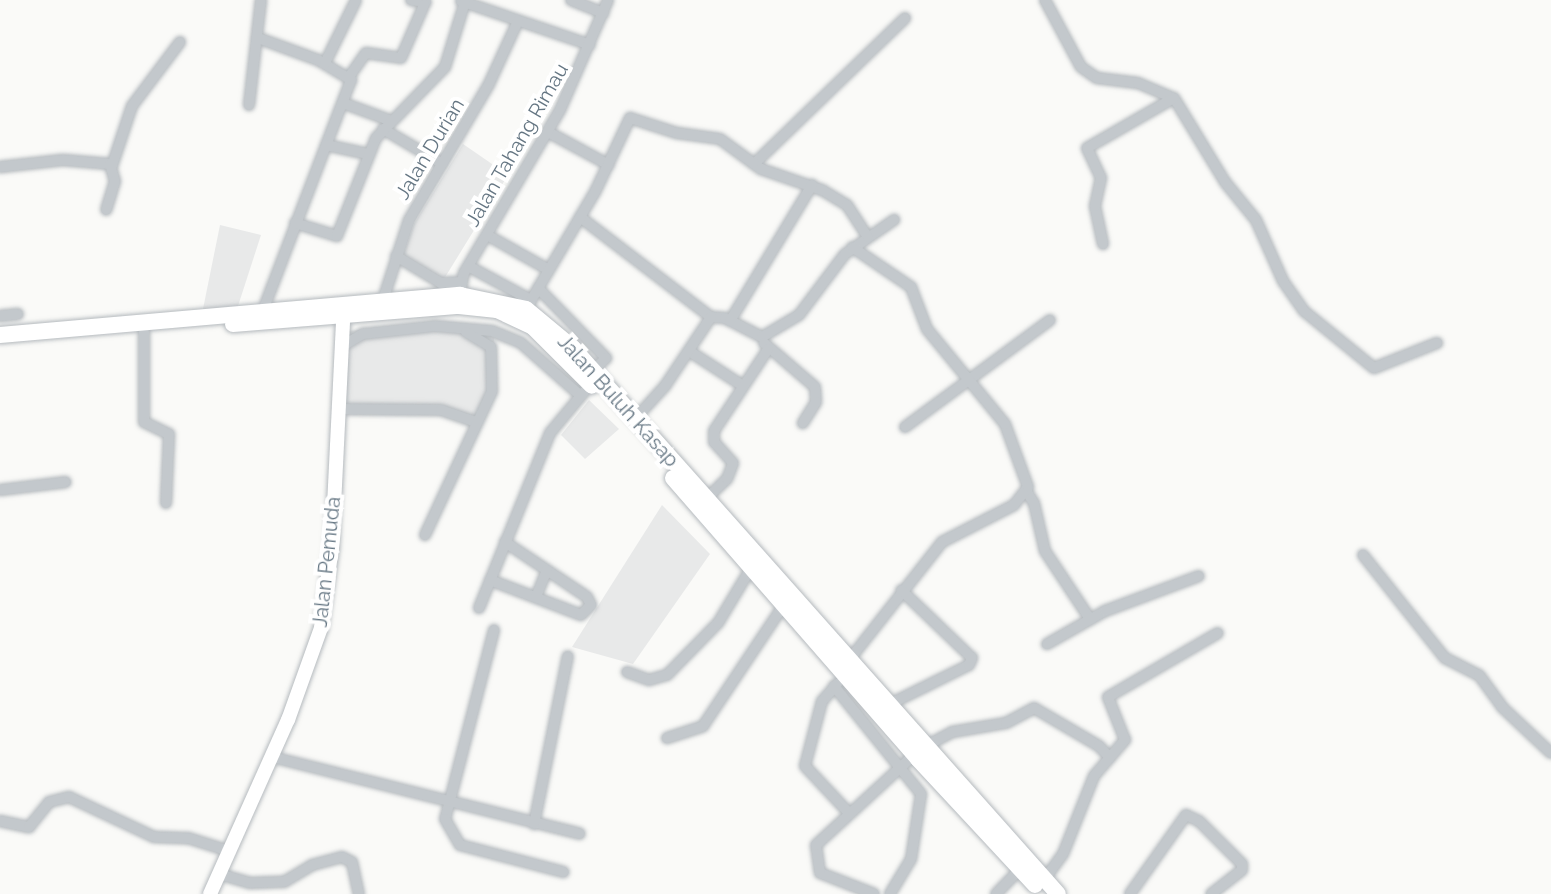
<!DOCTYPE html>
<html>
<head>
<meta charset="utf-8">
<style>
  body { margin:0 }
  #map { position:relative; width:1551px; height:894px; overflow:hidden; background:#fafaf8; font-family:Raleway,sans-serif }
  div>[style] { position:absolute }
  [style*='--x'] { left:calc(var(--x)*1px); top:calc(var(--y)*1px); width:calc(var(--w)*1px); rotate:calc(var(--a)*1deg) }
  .built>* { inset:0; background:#e8e9e9 }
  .roads { filter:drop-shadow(0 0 2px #b5babe) drop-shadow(0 0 2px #b5babe) }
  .minor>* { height:10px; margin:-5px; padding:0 5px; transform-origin:5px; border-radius:5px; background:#c3c8cc }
  .major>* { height:14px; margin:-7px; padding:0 7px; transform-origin:7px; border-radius:7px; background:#fff }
  .highway>* { height:16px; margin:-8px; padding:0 8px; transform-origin:8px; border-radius:8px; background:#fff }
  span { translate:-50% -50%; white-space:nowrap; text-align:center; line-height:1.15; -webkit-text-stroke:8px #fff; paint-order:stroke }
  .street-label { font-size:20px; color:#657683 }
</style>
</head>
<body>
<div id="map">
  <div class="built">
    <i style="clip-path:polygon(463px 144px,508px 175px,444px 279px,403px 256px,414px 224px)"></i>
    <i style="clip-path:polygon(220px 225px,261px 235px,238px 306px,203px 309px)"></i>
    <i style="clip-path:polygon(434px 323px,493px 328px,495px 351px,485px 416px,476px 427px,439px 412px,341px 413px,348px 331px)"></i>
    <i style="clip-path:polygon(589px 400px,619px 429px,585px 459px,561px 435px)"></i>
    <i style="clip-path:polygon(662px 505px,710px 554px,633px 664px,572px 647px)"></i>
  </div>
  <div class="roads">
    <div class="minor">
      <i style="--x:411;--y:0;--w:15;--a:8"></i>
      <i style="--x:571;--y:0;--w:35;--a:22"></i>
      <i style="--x:1045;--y:0;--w:76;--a:61.8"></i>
      <i style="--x:1081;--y:67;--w:19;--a:35"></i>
      <i style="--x:1097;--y:78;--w:41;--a:7"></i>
      <i style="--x:1138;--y:83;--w:39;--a:23"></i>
      <i style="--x:1174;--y:98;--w:98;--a:58.7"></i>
      <i style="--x:1225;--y:182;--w:49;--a:50.8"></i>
      <i style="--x:1256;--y:220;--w:67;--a:66.1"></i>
      <i style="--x:1283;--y:281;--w:37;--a:55"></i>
      <i style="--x:1304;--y:311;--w:90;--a:39.2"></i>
      <i style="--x:1374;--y:368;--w:68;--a:-21.6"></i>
      <i style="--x:461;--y:1;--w:136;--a:18.8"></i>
      <i style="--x:258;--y:38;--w:64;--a:20.1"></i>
      <i style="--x:318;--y:60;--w:39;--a:31"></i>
      <i style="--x:351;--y:80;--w:246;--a:110.9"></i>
      <i style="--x:325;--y:63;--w:70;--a:-63.8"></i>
      <i style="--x:349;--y:77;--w:29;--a:-55"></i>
      <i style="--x:366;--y:53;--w:35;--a:8"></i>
      <i style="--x:401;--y:58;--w:58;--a:-66.5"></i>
      <i style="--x:343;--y:103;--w:49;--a:20.3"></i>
      <i style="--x:249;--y:105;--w:106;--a:-83.5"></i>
      <i style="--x:383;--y:129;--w:69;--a:30.3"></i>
      <i style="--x:548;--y:132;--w:69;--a:28.4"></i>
      <i style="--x:326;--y:145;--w:43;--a:12.1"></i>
      <i style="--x:754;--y:164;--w:210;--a:-44"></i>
      <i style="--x:112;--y:166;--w:63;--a:-71.6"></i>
      <i style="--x:132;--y:106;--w:80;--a:-53.1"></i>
      <i style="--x:0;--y:167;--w:63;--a:-6.3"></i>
      <i style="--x:63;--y:160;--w:47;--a:4.9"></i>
      <i style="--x:110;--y:164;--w:18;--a:74"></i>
      <i style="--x:115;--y:181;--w:30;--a:107"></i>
      <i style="--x:580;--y:217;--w:165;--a:37.4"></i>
      <i style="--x:711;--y:317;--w:14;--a:4"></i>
      <i style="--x:725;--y:318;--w:42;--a:27.2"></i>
      <i style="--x:762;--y:337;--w:43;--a:-30.7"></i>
      <i style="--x:799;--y:315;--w:76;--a:-53"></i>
      <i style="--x:845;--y:254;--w:60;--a:-34.8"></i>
      <i style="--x:295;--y:223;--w:44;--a:17.2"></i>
      <i style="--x:337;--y:236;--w:105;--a:-68.3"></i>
      <i style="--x:376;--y:138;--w:99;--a:-45.8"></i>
      <i style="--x:445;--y:67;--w:68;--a:-72.9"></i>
      <i style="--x:487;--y:235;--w:71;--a:29.4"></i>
      <i style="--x:1103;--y:244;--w:39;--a:-102"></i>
      <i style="--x:1095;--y:206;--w:29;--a:-78"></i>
      <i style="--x:1101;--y:178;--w:33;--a:-115"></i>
      <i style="--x:1087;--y:148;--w:100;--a:-29.9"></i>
      <i style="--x:396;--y:256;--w:52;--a:31"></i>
      <i style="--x:441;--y:283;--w:20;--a:-3"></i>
      <i style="--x:468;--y:266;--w:72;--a:28.4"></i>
      <i style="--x:538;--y:288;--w:98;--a:45.8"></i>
      <i style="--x:606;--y:358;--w:18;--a:135"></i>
      <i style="--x:383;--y:300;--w:84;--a:-72"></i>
      <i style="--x:409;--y:220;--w:158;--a:-59.5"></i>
      <i style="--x:489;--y:84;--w:69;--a:-65.3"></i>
      <i style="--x:459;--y:300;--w:27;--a:-80"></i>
      <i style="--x:464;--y:273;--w:189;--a:-59.5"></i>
      <i style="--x:560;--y:110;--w:120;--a:-66.4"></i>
      <i style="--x:526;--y:309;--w:136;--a:-59.5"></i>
      <i style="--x:595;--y:192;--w:82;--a:-64.7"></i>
      <i style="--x:630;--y:118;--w:49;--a:17.7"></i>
      <i style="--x:677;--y:133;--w:43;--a:7.9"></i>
      <i style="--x:720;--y:139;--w:51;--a:36.2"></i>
      <i style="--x:761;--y:169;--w:65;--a:19"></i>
      <i style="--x:822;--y:190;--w:29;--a:31"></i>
      <i style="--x:847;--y:205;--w:38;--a:57"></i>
      <i style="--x:0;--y:316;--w:18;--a:-6"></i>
      <i style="--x:730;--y:321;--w:159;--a:-58.9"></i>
      <i style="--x:144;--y:332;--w:90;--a:90"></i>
      <i style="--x:144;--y:422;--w:28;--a:26"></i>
      <i style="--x:169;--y:434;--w:69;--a:92.5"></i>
      <i style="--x:764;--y:343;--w:67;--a:40.8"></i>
      <i style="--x:815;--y:387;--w:15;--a:86"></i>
      <i style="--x:816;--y:402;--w:25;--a:122"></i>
      <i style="--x:341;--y:347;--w:26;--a:-31"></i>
      <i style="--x:363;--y:334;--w:72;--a:-6.3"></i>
      <i style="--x:435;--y:326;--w:57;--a:5"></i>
      <i style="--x:492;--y:331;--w:31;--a:22"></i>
      <i style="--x:521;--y:343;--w:80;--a:41.5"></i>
      <i style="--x:689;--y:351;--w:64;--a:32.9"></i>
      <i style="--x:338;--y:409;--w:103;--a:0.6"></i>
      <i style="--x:441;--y:410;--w:36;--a:19"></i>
      <i style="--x:635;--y:419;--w:45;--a:-47.7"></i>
      <i style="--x:665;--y:386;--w:83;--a:-56.3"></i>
      <i style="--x:905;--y:427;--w:180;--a:-36.4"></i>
      <i style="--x:0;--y:490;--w:66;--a:-6.9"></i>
      <i style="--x:1027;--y:492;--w:13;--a:58"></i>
      <i style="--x:1034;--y:503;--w:49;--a:77.1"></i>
      <i style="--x:1045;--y:551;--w:82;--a:56.5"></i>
      <i style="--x:706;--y:499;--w:29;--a:-44"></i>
      <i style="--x:727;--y:479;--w:17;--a:-69"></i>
      <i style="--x:733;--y:463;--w:28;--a:-132"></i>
      <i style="--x:714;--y:442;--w:11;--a:-90"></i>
      <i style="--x:714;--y:431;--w:98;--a:-56.6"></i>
      <i style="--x:425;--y:535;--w:159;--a:-65"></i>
      <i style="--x:492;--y:391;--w:44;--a:-91.3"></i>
      <i style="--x:491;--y:347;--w:29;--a:-149"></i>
      <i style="--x:1363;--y:555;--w:132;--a:51.5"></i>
      <i style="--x:1445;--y:658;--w:38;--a:27"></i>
      <i style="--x:1479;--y:675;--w:39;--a:54"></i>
      <i style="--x:1502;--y:707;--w:67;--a:43.2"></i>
      <i style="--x:490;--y:580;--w:97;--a:21"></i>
      <i style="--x:581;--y:615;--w:14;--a:-45"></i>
      <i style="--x:591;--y:605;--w:9;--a:-117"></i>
      <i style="--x:587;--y:597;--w:99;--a:-146.1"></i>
      <i style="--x:536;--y:597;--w:29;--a:-68"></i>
      <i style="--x:479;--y:608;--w:189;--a:-67.9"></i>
      <i style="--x:550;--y:433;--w:53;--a:-50.3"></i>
      <i style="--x:494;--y:630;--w:195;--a:104.5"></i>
      <i style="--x:445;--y:819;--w:30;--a:60"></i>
      <i style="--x:460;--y:845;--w:107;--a:14.6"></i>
      <i style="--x:1047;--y:644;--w:67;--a:-29.6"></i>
      <i style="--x:1105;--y:611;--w:100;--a:-20.4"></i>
      <i style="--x:850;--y:659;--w:149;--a:-51.8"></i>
      <i style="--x:942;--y:542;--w:81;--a:-27.2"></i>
      <i style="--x:1014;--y:505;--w:23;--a:-52"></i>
      <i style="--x:1028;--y:487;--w:67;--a:-110.1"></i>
      <i style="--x:1005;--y:424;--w:123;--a:-129.4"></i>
      <i style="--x:927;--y:329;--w:45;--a:-110.9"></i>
      <i style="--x:911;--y:287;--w:71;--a:-145.9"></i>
      <i style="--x:627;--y:672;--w:23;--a:20"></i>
      <i style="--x:649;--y:680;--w:19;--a:-16"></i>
      <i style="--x:667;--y:675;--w:73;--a:-45.6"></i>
      <i style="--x:718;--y:623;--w:64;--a:-59"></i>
      <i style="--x:837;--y:684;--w:23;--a:131"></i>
      <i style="--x:822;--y:701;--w:67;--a:104.7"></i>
      <i style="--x:805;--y:766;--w:63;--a:46.9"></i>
      <i style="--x:834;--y:686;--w:139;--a:51.1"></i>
      <i style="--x:921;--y:794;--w:66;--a:98.7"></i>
      <i style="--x:911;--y:859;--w:41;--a:121"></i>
      <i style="--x:888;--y:705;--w:90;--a:-26.3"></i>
      <i style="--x:969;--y:665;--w:8;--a:-67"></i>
      <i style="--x:972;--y:658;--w:98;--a:-136.2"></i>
      <i style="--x:667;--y:738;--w:38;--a:-18"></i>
      <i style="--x:703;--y:726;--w:144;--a:-56.3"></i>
      <i style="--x:926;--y:746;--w:30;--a:-28"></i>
      <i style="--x:952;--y:732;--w:55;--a:-9.5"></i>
      <i style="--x:1006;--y:723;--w:32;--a:-28"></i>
      <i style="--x:1034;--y:708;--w:75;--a:30.3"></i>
      <i style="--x:1099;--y:746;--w:16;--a:47"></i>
      <i style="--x:272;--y:757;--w:317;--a:14"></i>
      <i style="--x:0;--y:821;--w:30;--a:12"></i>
      <i style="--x:29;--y:827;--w:32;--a:-51"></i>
      <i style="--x:49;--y:802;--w:21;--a:-14"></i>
      <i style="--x:69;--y:797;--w:94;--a:25.2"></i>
      <i style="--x:154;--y:837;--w:34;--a:2"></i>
      <i style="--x:188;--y:838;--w:43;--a:17.6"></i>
      <i style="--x:534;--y:824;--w:171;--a:-78.6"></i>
      <i style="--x:219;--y:874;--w:32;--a:16"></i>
      <i style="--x:250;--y:883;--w:34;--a:-2"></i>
      <i style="--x:284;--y:882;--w:33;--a:-31"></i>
      <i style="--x:312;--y:865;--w:31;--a:-15"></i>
      <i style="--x:342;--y:857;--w:11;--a:27"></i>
      <i style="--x:352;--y:862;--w:33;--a:78"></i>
      <i style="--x:1044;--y:880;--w:32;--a:-54"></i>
      <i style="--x:1063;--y:854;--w:84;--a:-68.3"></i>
      <i style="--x:1094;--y:776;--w:48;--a:-49.3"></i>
      <i style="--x:1125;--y:740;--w:46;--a:-111.6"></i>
      <i style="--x:1108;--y:697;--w:127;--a:-30.2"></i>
      <i style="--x:874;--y:894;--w:58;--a:-158.7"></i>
      <i style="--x:820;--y:873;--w:28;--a:-98"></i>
      <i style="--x:816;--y:845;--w:133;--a:-42.6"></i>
      <i style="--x:996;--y:894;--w:35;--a:-46"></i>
      <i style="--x:1130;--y:894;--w:97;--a:-54.7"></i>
      <i style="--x:1186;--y:815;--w:14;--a:25"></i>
      <i style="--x:1199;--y:821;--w:61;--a:45"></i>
      <i style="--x:1242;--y:864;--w:6;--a:90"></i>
      <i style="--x:1242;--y:870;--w:39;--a:142"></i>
    </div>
    <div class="major">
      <i style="--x:210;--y:894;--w:191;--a:-65.9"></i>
      <i style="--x:288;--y:720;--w:98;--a:-70.3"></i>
      <i style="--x:321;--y:628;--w:82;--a:-82.3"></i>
      <i style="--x:332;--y:547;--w:242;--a:-87.2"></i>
    </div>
    <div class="highway">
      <i style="--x:233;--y:324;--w:227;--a:-4.6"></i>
      <i style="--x:459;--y:306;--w:38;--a:6"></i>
      <i style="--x:497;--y:310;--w:40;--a:25"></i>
      <i style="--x:533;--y:327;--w:83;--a:45"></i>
      <i style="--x:0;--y:335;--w:462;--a:-5"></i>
      <i style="--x:460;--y:295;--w:67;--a:12"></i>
      <i style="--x:526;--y:309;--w:61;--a:39.7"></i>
      <i style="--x:573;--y:348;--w:730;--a:48.39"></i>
      <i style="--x:673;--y:478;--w:373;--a:48.9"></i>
      <i style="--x:918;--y:759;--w:172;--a:47.1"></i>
    </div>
  </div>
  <div class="street-label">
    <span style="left:517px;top:145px;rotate:-60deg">Jalan Tahang Rimau</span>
    <span style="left:430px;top:149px;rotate:-59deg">Jalan Durian</span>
    <span style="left:618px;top:401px;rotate:48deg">Jalan Buluh Kasap</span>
    <span style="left:327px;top:562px;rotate:-84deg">Jalan Pemuda</span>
  </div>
</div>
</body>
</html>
